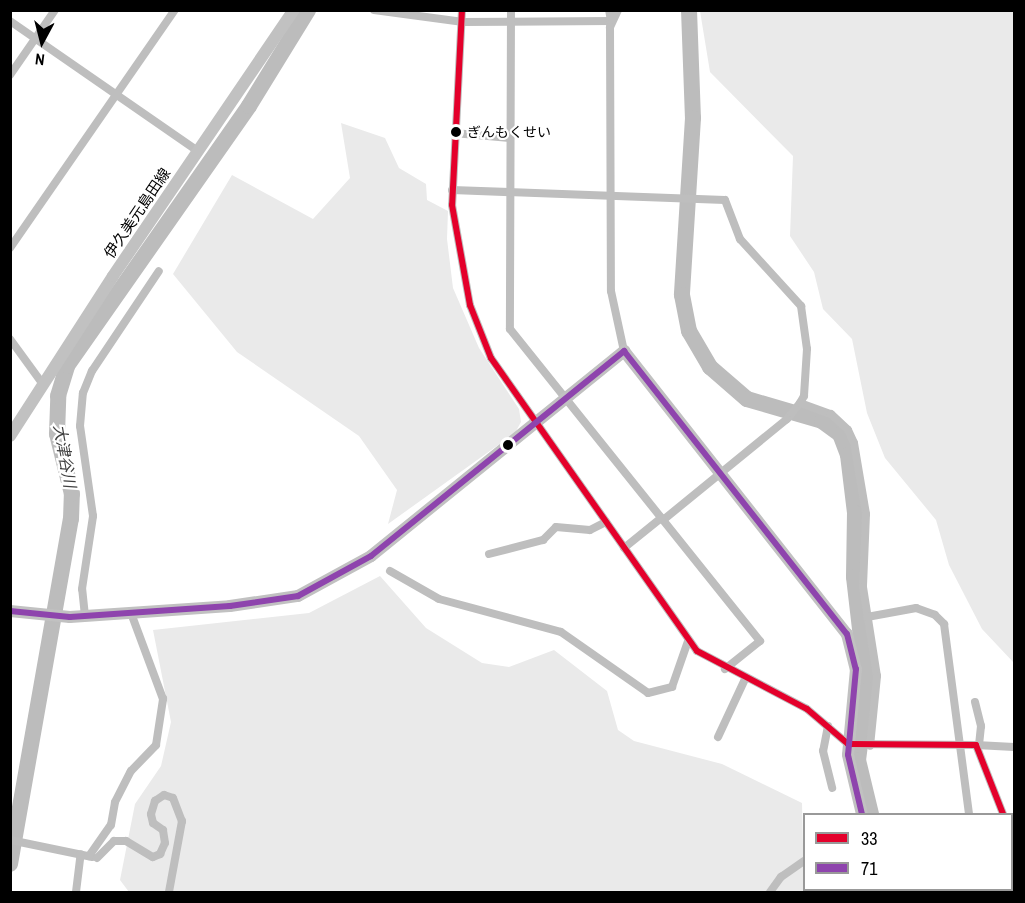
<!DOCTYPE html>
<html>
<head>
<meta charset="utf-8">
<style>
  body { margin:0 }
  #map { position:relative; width:1025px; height:903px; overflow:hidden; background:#fff; font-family:"Archivo Narrow","Noto Sans JP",sans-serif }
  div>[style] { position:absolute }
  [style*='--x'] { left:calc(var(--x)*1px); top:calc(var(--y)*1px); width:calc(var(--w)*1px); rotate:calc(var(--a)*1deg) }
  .green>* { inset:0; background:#eaeaea }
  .river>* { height:16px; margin:-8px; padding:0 8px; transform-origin:8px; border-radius:8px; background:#bcbcbc }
  .street>* { height:8px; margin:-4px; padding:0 4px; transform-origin:4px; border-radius:4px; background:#bebebe }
  .secondary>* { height:12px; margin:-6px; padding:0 6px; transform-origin:6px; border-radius:6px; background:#c1c1c1 }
  .bus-1>* { height:6px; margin:-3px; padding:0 3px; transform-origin:3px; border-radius:3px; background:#e4002b }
  .bus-2>* { height:6px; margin:-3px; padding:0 3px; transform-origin:3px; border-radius:3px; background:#8e44ad }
  .dots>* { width:16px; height:16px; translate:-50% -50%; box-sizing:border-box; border:3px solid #fff; border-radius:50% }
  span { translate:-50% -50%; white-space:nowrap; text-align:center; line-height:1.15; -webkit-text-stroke:4.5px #fff; paint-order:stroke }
  .bus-label { font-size:14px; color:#000 }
  .left { translate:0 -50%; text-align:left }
  .street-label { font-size:15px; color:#000 }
  .water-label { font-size:16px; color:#404040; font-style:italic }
  .frame { position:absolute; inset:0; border:12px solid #000; pointer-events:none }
  .legend { position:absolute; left:803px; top:813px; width:210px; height:78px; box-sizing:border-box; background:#fff; border:2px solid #999; margin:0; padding:8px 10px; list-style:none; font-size:18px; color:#000 }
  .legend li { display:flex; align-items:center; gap:12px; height:30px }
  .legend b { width:30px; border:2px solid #999 }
  .north { position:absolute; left:12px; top:12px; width:60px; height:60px; -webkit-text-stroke:4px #fff; paint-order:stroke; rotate:187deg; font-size:16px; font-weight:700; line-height:24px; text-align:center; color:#000 }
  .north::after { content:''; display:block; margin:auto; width:21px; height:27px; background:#000; clip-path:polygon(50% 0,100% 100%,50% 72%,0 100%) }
</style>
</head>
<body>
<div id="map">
  <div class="green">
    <i style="clip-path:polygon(700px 11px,1014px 11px,1014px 663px,982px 629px,949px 565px,936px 520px,885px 458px,867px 413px,852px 339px,823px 309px,814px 272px,790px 236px,793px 156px,710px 72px)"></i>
    <i style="clip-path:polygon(341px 123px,385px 138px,399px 168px,426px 184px,427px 200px,448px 211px,447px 239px,453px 288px,479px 348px,519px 409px,521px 422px,515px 433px,388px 524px,397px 490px,359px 436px,237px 352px,173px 274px,232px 175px,313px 219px,350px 178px)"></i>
    <i style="clip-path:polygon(380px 576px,426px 628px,482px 663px,509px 667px,554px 650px,607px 691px,618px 730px,634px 741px,722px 764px,802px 803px,804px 890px,822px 892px,129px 892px,120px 880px,135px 804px,161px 766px,171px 722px,153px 630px,309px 613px)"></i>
  </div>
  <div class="river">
    <i style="--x:689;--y:10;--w:108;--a:87.9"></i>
    <i style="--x:693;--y:118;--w:177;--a:93.6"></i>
    <i style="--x:682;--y:295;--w:37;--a:79"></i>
    <i style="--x:689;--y:331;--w:42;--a:59.7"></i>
    <i style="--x:710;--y:367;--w:49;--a:40.9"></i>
    <i style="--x:747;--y:399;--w:78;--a:16.3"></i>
    <i style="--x:822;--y:421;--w:22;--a:36"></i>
    <i style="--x:840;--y:434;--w:22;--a:69"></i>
    <i style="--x:848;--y:455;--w:58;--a:83.1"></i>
    <i style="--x:855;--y:513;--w:64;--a:90.9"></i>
    <i style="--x:854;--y:577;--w:114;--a:83.4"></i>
    <i style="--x:867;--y:690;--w:71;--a:97.3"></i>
    <i style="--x:858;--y:760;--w:56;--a:76.5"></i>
    <i style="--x:10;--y:864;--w:350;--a:-80"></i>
    <i style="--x:71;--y:519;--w:25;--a:-88"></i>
    <i style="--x:72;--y:494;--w:62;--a:-104"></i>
    <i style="--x:57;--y:434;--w:38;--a:-88"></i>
    <i style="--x:58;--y:396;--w:31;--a:-73"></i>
    <i style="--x:67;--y:366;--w:317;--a:-55"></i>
    <i style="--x:249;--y:106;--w:113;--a:-58.4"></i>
    <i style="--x:893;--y:890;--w:2;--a:90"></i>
  </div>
  <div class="street">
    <i style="--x:374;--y:10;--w:90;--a:7.7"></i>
    <i style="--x:463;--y:22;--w:148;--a:-0.4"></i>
    <i style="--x:611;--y:21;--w:11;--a:-100"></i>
    <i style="--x:462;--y:10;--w:195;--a:92.9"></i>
    <i style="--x:452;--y:205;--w:102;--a:79.8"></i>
    <i style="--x:470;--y:305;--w:57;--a:68.4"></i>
    <i style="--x:491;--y:358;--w:358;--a:54.9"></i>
    <i style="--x:697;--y:651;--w:124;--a:27.8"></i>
    <i style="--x:807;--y:709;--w:54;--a:40.5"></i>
    <i style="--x:848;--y:744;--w:128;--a:0.4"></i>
    <i style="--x:976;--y:745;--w:74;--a:68.6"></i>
    <i style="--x:511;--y:10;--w:319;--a:90.2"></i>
    <i style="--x:510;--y:329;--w:400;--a:51.3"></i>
    <i style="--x:760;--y:641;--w:45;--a:141.3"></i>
    <i style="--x:618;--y:10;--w:19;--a:115"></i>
    <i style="--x:610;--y:27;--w:264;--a:89.8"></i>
    <i style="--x:611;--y:291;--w:61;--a:77.8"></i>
    <i style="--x:10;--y:21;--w:229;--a:34.7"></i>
    <i style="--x:10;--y:75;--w:79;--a:-55.3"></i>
    <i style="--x:454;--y:133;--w:56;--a:5.1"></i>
    <i style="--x:452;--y:190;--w:273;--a:2.1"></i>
    <i style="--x:725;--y:200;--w:42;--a:69"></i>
    <i style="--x:740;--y:239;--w:91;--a:47.7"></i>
    <i style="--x:801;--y:306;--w:43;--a:82.1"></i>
    <i style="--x:807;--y:349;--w:47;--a:93.7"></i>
    <i style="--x:804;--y:396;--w:8;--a:120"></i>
    <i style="--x:800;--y:403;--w:21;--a:129"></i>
    <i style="--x:787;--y:419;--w:160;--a:140.8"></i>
    <i style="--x:10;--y:248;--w:290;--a:-55.3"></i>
    <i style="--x:10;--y:339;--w:54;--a:54"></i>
    <i style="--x:800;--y:403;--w:33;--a:20"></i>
    <i style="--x:831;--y:414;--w:23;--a:43"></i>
    <i style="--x:848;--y:430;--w:14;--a:65"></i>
    <i style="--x:854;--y:443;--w:72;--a:80.4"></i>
    <i style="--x:866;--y:514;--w:73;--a:92.4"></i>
    <i style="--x:863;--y:587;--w:90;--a:81.1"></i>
    <i style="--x:877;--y:676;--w:70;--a:95.7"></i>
    <i style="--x:624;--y:548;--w:48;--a:-39"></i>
    <i style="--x:489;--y:554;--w:56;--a:-14.5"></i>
    <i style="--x:543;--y:540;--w:18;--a:-45"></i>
    <i style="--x:556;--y:527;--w:34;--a:5"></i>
    <i style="--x:590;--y:530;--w:18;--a:-27"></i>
    <i style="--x:390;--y:571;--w:56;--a:29.7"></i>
    <i style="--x:439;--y:599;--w:126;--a:15.1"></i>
    <i style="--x:561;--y:632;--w:106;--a:35"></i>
    <i style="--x:648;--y:693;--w:25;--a:-14"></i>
    <i style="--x:672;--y:687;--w:49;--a:-70.8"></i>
    <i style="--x:85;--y:616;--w:27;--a:-96"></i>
    <i style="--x:82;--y:589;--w:74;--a:-81.4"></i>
    <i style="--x:93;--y:516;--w:91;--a:-98.2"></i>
    <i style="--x:80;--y:426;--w:33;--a:-85"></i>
    <i style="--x:83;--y:393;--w:24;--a:-68"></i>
    <i style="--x:92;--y:371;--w:120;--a:-56.2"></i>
    <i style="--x:867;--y:617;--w:50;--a:-10.4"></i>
    <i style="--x:916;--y:608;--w:20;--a:20"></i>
    <i style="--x:935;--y:615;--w:13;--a:45"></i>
    <i style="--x:944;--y:624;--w:192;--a:82.5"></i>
    <i style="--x:975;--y:702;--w:25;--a:76"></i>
    <i style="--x:981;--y:726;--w:18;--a:96"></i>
    <i style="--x:828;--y:726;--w:25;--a:101"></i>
    <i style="--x:823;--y:751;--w:38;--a:76"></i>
    <i style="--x:718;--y:737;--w:64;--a:-65"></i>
    <i style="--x:976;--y:745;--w:38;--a:3"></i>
    <i style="--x:1012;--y:836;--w:9;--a:77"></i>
    <i style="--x:10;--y:840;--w:84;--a:11.7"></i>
    <i style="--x:89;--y:856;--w:38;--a:-55"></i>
    <i style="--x:111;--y:825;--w:23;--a:-80"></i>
    <i style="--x:115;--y:802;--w:35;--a:-63"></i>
    <i style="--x:131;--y:771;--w:36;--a:-46"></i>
    <i style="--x:156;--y:745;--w:47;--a:-81.3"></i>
    <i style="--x:163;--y:699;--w:92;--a:-110.4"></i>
    <i style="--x:97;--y:858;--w:24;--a:-45"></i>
    <i style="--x:114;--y:841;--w:12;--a:0"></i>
    <i style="--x:126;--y:841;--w:31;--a:31"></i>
    <i style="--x:153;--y:857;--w:8;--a:-23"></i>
    <i style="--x:160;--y:854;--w:12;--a:-66"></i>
    <i style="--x:165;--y:843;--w:13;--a:-99"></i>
    <i style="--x:163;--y:830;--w:12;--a:-145"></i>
    <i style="--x:153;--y:823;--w:9;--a:-103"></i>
    <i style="--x:151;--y:814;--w:14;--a:-73"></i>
    <i style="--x:155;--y:801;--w:11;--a:-34"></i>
    <i style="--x:164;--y:795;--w:9;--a:18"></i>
    <i style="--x:173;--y:798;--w:25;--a:69"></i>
    <i style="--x:182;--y:821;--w:72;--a:100.4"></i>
    <i style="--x:979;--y:890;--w:2;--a:90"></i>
    <i style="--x:76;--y:892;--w:38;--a:-83"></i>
    <i style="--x:770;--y:892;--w:19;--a:-54"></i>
    <i style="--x:781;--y:877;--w:28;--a:-35"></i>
  </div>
  <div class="secondary">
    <i style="--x:10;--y:436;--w:190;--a:-57.2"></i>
    <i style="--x:113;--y:276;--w:322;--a:-55.8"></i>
    <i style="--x:10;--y:611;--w:60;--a:5.7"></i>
    <i style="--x:70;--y:617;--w:160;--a:-3.9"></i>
    <i style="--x:230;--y:606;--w:69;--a:-8.4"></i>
    <i style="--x:298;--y:596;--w:83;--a:-28.7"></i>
    <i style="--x:371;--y:556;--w:326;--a:-39"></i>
    <i style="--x:624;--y:351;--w:360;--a:51.8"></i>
    <i style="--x:847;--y:634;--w:36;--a:76"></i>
    <i style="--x:856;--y:669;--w:86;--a:95.3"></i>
    <i style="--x:848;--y:755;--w:61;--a:76.7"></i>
    <i style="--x:885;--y:890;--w:2;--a:63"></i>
  </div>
  <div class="bus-1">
    <i style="--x:462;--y:10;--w:195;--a:92.9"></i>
    <i style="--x:452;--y:205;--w:102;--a:79.8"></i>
    <i style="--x:470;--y:305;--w:57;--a:68.4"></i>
    <i style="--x:491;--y:358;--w:358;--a:54.9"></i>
    <i style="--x:697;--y:651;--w:124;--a:27.8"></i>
    <i style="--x:807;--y:709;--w:54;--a:40.5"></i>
    <i style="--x:848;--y:744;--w:128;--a:0.4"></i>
    <i style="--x:976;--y:745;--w:74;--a:68.6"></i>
  </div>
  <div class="bus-2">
    <i style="--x:10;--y:611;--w:60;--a:5.7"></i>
    <i style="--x:70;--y:617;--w:160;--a:-3.9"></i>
    <i style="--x:230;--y:606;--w:69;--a:-8.4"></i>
    <i style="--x:298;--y:596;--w:83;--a:-28.7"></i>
    <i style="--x:371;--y:556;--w:326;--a:-39"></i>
    <i style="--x:624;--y:351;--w:360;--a:51.8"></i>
    <i style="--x:847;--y:634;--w:36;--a:76"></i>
    <i style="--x:856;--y:669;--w:86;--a:95.3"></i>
    <i style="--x:848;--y:755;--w:61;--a:76.7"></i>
  </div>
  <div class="dots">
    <i style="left:456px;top:132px;background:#000"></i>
    <i style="left:508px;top:445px;background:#000"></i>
  </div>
  <div class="bus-label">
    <span class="left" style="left:467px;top:132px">ぎんもくせい</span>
  </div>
  <div class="street-label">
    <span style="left:137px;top:213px;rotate:-56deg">伊久美元島田線</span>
  </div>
  <div class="water-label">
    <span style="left:65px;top:456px;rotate:80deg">大津谷川</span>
  </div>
  <div class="frame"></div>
  <ul class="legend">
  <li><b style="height:8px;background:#e4002b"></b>33</li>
  <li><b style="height:8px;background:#8e44ad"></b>71</li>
  </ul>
  <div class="north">N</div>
</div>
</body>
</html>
